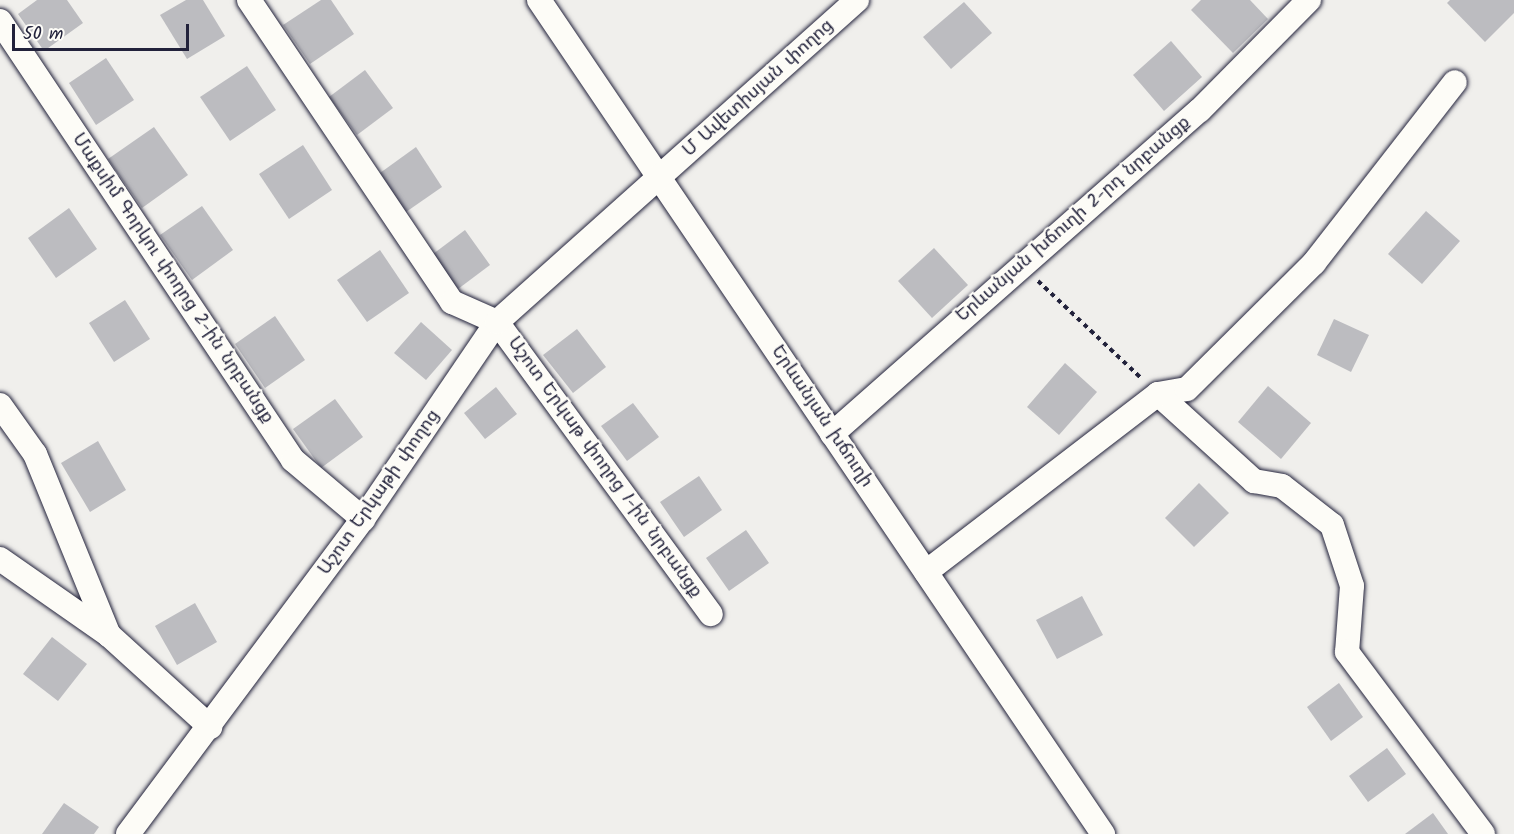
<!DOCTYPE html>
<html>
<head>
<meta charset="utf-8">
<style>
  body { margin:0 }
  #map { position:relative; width:1514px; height:834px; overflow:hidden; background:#f0efec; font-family:Kalam,"Noto Sans Armenian",sans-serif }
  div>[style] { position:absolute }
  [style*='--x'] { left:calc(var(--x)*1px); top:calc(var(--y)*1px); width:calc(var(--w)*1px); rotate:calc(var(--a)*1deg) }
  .building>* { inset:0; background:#bcbcc0 }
  .path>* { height:4px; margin-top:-2px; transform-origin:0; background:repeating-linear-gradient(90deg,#22223b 0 4.5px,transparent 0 9px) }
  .roads { filter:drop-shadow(0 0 2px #22223b) drop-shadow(0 0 2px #22223b) }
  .minor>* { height:24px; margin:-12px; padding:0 12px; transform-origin:12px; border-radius:12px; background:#fdfcf7 }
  span { translate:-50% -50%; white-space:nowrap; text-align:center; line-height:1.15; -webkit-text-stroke:4.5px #fdfcf7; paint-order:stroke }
  .street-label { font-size:18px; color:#22223b }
  .scale { position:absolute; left:12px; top:24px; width:177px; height:27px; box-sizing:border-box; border:3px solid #22223b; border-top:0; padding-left:8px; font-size:18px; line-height:21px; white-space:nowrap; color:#22223b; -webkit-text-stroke:4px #fdfcf7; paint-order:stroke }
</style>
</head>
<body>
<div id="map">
  <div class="building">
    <i style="clip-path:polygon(37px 0,67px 0,83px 23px,44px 51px,18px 14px)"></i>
    <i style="clip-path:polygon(186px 0,203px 0,225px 36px,187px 59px,160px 15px)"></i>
    <i style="clip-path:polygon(321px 0,331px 0,354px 34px,310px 64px,283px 25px)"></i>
    <i style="clip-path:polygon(1201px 0,1250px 0,1268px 19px,1233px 53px,1191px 10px)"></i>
    <i style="clip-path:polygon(1450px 0,1514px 0,1514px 13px,1485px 42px,1447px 3px)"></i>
    <i style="clip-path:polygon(964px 2px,992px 33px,951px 69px,923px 37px)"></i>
    <i style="clip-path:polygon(1171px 41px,1202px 77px,1164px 111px,1133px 75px)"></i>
    <i style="clip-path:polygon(106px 58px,134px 100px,96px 125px,69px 83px)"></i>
    <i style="clip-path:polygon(247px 66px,276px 110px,230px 141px,200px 97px)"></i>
    <i style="clip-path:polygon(365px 70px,393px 108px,357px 135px,329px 97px)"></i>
    <i style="clip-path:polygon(154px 127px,188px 175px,142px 208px,108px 159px)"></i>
    <i style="clip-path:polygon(303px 145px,332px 190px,289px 219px,259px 174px)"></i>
    <i style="clip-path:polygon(416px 147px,442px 187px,406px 212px,380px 173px)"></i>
    <i style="clip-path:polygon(202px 206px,233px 250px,192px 280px,160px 235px)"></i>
    <i style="clip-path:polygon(69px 208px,97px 249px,56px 278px,28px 238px)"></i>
    <i style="clip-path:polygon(1426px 211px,1460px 241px,1422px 284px,1388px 254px)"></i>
    <i style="clip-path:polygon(465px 230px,490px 265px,458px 289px,433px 254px)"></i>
    <i style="clip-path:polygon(934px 248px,968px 285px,932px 318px,898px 281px)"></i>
    <i style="clip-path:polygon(380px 250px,409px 293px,367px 322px,337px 280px)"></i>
    <i style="clip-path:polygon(125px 300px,150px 339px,114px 362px,89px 323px)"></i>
    <i style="clip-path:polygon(275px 316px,305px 360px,265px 388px,235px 344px)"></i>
    <i style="clip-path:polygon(1334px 319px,1369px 335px,1351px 372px,1317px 355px)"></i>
    <i style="clip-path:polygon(421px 322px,452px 350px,426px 380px,394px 353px)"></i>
    <i style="clip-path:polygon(577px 329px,606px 367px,573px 393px,543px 355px)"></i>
    <i style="clip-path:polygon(1065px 363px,1097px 392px,1059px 435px,1027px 407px)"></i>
    <i style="clip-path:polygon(1268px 386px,1311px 423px,1281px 459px,1238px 422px)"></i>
    <i style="clip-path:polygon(496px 387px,517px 414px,485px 439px,464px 413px)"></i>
    <i style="clip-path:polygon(335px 399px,363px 437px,321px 468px,293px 429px)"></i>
    <i style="clip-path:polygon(633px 403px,659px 437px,627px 461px,601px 426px)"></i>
    <i style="clip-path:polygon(98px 441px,126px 490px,90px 512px,61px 463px)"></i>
    <i style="clip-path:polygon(699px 476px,722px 510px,684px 537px,660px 502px)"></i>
    <i style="clip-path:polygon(1199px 483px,1229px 513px,1194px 547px,1165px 518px)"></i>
    <i style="clip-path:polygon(746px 530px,769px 563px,729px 591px,706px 558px)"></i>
    <i style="clip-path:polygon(1082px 596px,1103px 635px,1057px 659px,1036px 620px)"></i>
    <i style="clip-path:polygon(195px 603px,217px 642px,177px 665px,155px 626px)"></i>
    <i style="clip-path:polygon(52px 637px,87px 664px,58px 701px,23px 674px)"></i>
    <i style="clip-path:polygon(1339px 683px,1363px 717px,1331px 741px,1307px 707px)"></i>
    <i style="clip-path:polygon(1387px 748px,1406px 774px,1368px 802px,1349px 776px)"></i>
    <i style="clip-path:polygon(64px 803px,99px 827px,94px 834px,42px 834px)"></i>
    <i style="clip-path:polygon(1433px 813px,1448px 834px,1405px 834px)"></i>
  </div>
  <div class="path">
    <i style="--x:1038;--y:281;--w:143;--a:43.3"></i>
  </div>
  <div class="roads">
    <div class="minor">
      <i style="--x:249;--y:0;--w:364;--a:56.1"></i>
      <i style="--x:452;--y:302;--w:49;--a:24"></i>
      <i style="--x:497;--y:322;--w:362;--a:53.8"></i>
      <i style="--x:539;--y:0;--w:1007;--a:55.93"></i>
      <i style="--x:0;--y:21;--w:528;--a:56.28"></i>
      <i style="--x:293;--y:460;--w:92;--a:40.1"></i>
      <i style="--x:1158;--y:394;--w:130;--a:42.2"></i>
      <i style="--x:1254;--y:481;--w:28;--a:10"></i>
      <i style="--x:1282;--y:486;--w:63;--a:38"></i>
      <i style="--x:1332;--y:525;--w:64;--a:71.8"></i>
      <i style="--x:1352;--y:586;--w:66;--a:94.3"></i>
      <i style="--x:1347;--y:652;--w:227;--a:53.2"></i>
      <i style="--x:0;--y:405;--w:60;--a:54.5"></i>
      <i style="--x:35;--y:454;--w:196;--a:67.8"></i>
      <i style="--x:832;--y:434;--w:490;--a:-41.4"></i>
      <i style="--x:1200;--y:110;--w:155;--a:-45.3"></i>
      <i style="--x:0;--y:559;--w:133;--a:34.9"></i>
      <i style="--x:109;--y:635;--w:137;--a:42.3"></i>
      <i style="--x:926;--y:572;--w:292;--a:-37.5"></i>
      <i style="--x:1158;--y:394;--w:29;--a:-10"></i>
      <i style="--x:1187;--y:389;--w:179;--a:-44.8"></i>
      <i style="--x:1314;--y:263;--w:229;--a:-52.1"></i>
      <i style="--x:128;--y:834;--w:393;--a:-53.3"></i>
      <i style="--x:363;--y:519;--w:238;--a:-55.8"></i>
      <i style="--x:497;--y:322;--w:483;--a:-41.8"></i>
    </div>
  </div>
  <div class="street-label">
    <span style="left:759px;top:89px;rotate:-42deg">Մ Ավետիսյան փողոց</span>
    <span style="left:1074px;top:220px;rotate:-41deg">Երևանյան խճուղի 2-րդ նրբանցք</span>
    <span style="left:172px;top:279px;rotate:56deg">Մաքսիմ Գորկու փողոց 2-ին նրբանցք</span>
    <span style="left:821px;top:417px;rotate:56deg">Երևանյան խճուղի</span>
    <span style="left:604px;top:468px;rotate:54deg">Աշոտ Երկաթ փողոց 1-ին նրբանցք</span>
    <span style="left:380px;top:493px;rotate:-55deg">Աշոտ Երկաթի փողոց</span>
  </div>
  <div class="scale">50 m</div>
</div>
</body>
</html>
